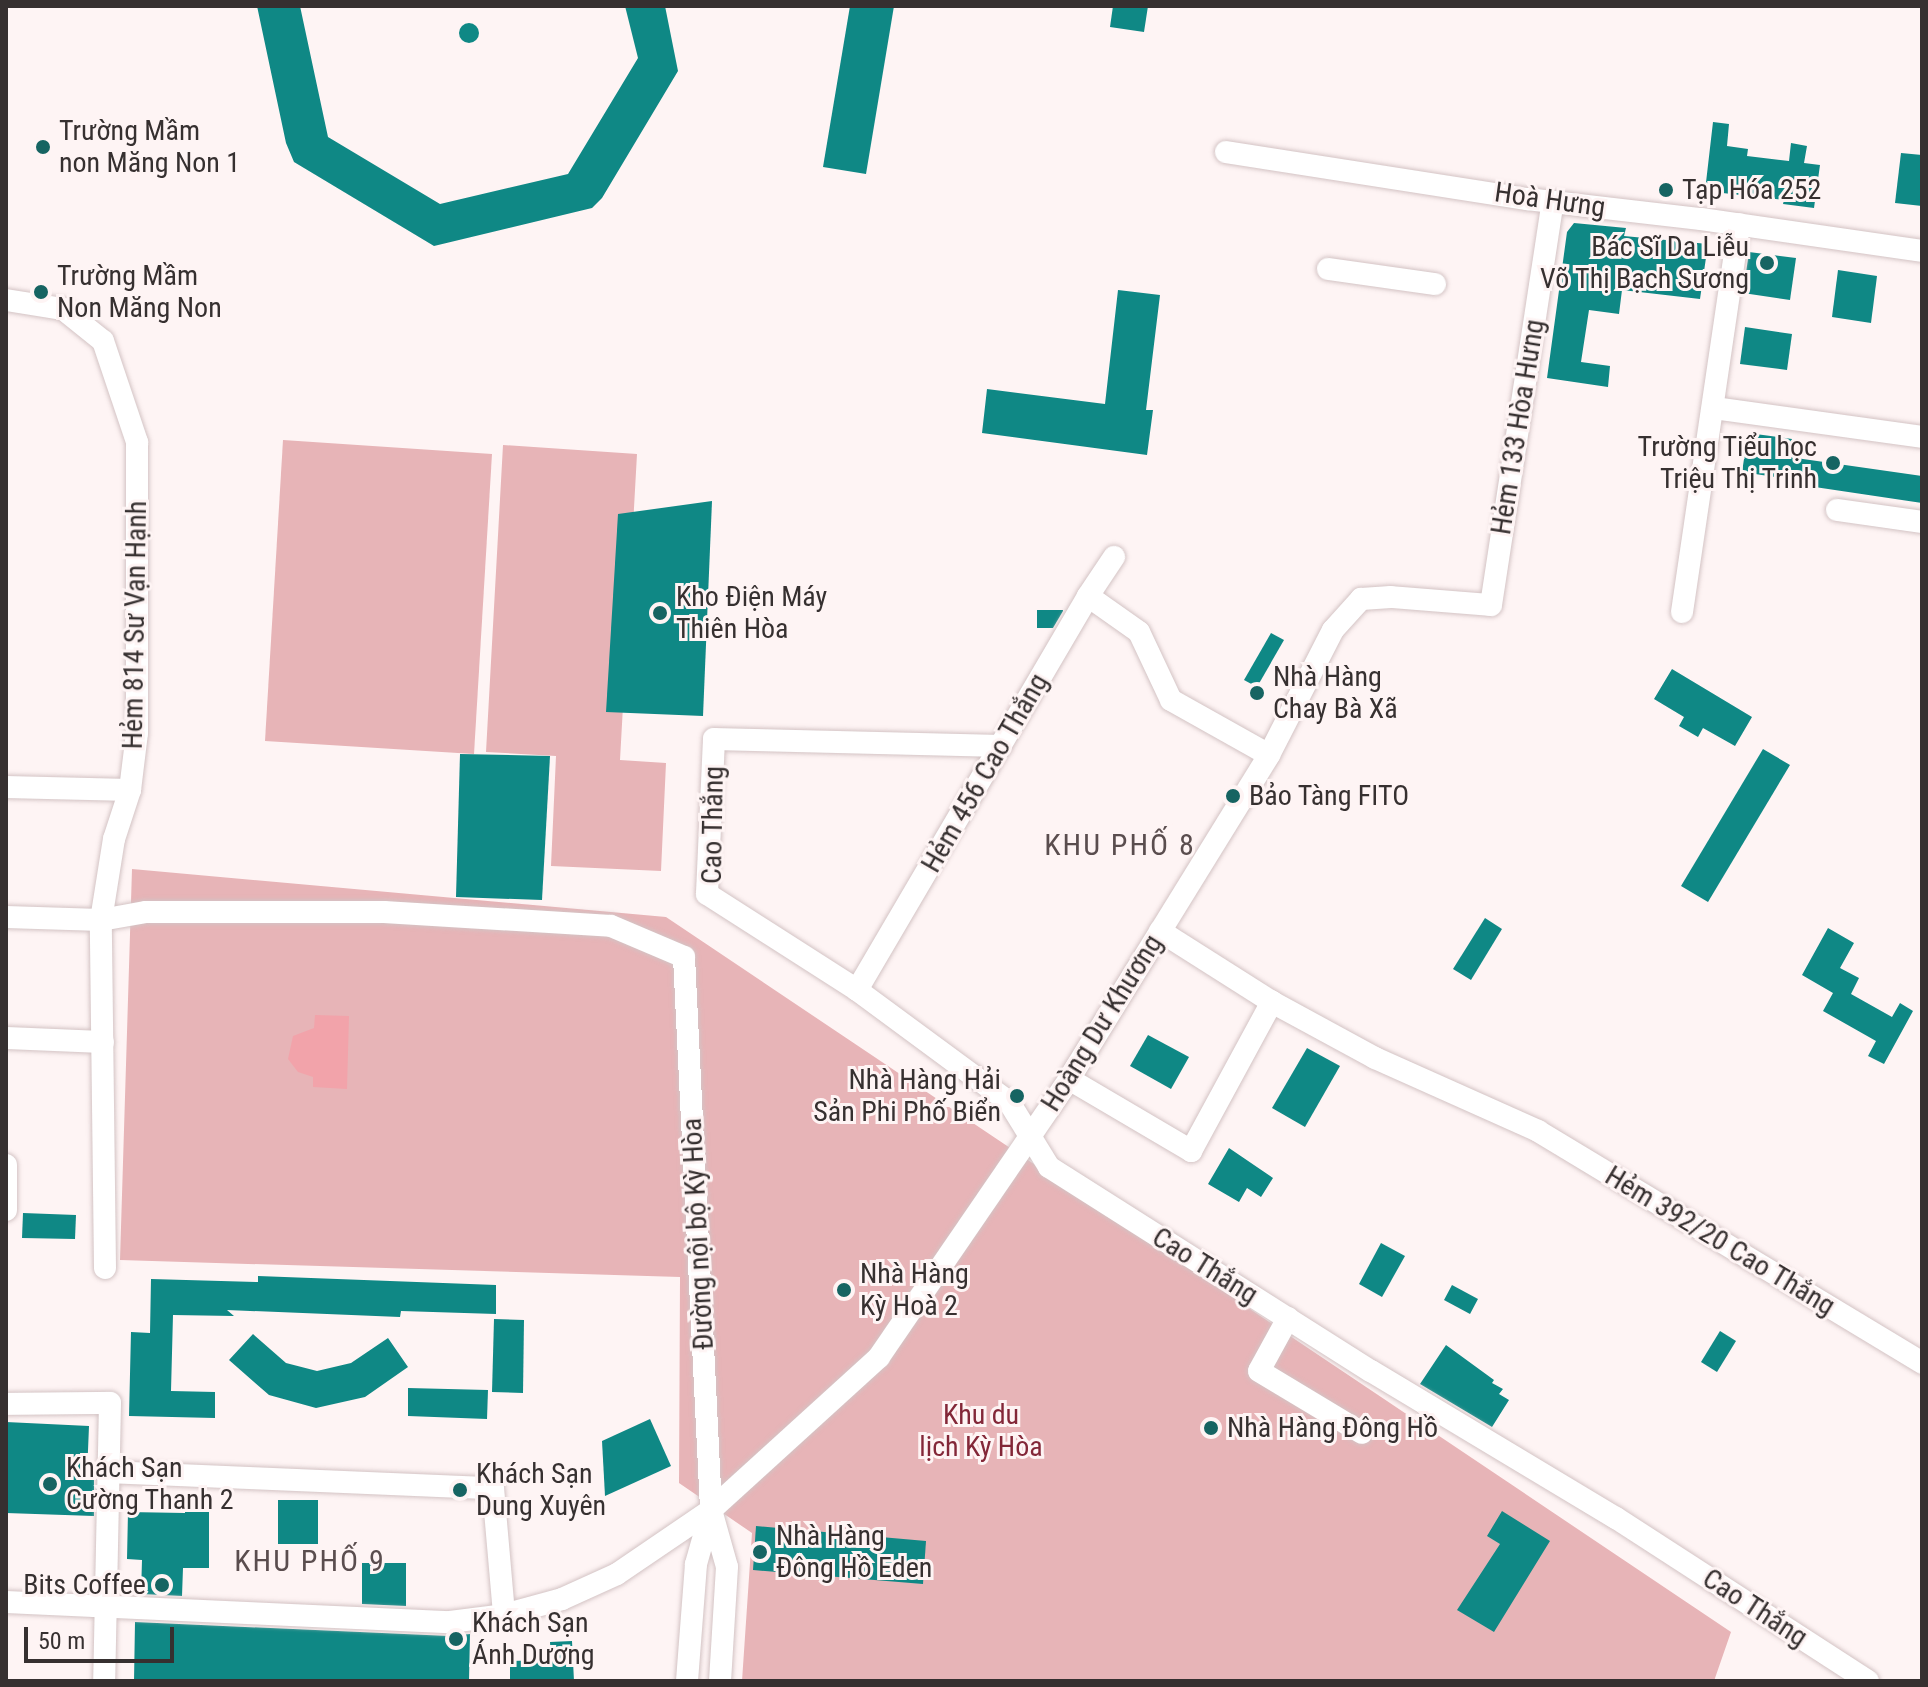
<!DOCTYPE html>
<html>
<head>
<meta charset="utf-8">
<style>
  body { margin:0 }
  #map { position:relative; width:1928px; height:1687px; overflow:hidden; background:#fef4f4; font-family:"Roboto Condensed",sans-serif }
  div>[style] { position:absolute }
  [style*='--x'] { left:calc(var(--x)*1px); top:calc(var(--y)*1px); width:calc(var(--w)*1px); rotate:calc(var(--a)*1deg) }
  .green>* { inset:0; background:#e7b4b7 }
  .water>* { inset:0; background:#f2a3aa }
  .building>* { inset:0; background:#0f8885 }
  .round { border-radius:50% }
  .roads { filter:drop-shadow(0 0 2px #d3c3c4) drop-shadow(0 0 2px #d3c3c4) }
  .minor>* { height:22px; margin:-11px; padding:0 11px; transform-origin:11px; border-radius:11px; background:#fff }
  .dots>* { width:22px; height:22px; translate:-50% -50%; box-sizing:border-box; border:4px solid #fef4f4; border-radius:50% }
  span { translate:-50% -50%; white-space:nowrap; text-align:center; line-height:1.15; -webkit-text-stroke:6px #fef4f4; paint-order:stroke }
  .poi-label { font-size:28px; color:#363030 }
  .left { translate:0 -50%; text-align:left }
  .right { translate:-100% -50%; text-align:right }
  .street-label { font-size:28px; color:#363030 }
  .park-label { font-size:28px; color:#832738 }
  .neighbourhood-label { font-size:30px; color:#5a4d4e; letter-spacing:2px }
  .frame { position:absolute; inset:0; border:8px solid #363030; pointer-events:none }
  .scale { position:absolute; left:24px; top:1627px; width:150px; height:36px; box-sizing:border-box; border:4px solid #363030; border-top:0; padding-left:10px; font-size:24px; line-height:28px; white-space:nowrap; color:#363030; -webkit-text-stroke:6px #fef4f4; paint-order:stroke }
</style>
</head>
<body>
<div id="map">
  <div class="green">
    <i style="clip-path:polygon(283px 440px,492px 454px,474px 754px,265px 741px)"></i>
    <i style="clip-path:polygon(503px 445px,637px 454px,620px 760px,666px 763px,661px 871px,551px 866px,556px 756px,486px 752px)"></i>
    <i style="clip-path:polygon(132px 869px,666px 917px,1731px 1632px,1714px 1681px,742px 1681px,752px 1533px,679px 1483px,680px 1277px,120px 1260px)"></i>
  </div>
  <div class="water">
    <i style="clip-path:polygon(315px 1015px,349px 1016px,347px 1089px,313px 1087px,313px 1077px,298px 1072px,288px 1059px,293px 1036px,314px 1028px)"></i>
  </div>
  <div class="building">
    <i style="clip-path:polygon(257px 6px,300px 6px,328px 137px,440px 204px,568px 174px,638px 58px,625px 6px,665px 6px,678px 71px,602px 198px,592px 208px,434px 246px,294px 162px,286px 143px)"></i>
    <i style="clip-path:polygon(850px 6px,894px 6px,866px 174px,823px 167px)"></i>
    <i style="clip-path:polygon(1113px 6px,1148px 6px,1144px 32px,1110px 27px)"></i>
    <i class="round" style="left:459px;top:23px;width:20px;height:20px"></i>
    <i style="clip-path:polygon(1713px 122px,1729px 124px,1727px 146px,1748px 149px,1747px 156px,1789px 161px,1791px 143px,1807px 146px,1804px 163px,1820px 165px,1814px 208px,1783px 204px,1784px 200px,1705px 191px)"></i>
    <i style="clip-path:polygon(1901px 153px,1922px 155px,1922px 206px,1895px 203px)"></i>
    <i style="clip-path:polygon(1574px 223px,1626px 228px,1624px 236px,1708px 244px,1700px 299px,1622px 290px,1619px 314px,1589px 310px,1581px 362px,1610px 366px,1608px 387px,1547px 378px,1567px 232px)"></i>
    <i style="clip-path:polygon(1749px 252px,1796px 258px,1790px 300px,1743px 293px)"></i>
    <i style="clip-path:polygon(1838px 270px,1877px 276px,1871px 323px,1832px 317px)"></i>
    <i style="clip-path:polygon(1118px 290px,1160px 295px,1146px 410px,1153px 410px,1147px 455px,982px 433px,987px 389px,1105px 404px)"></i>
    <i style="clip-path:polygon(1745px 327px,1792px 334px,1787px 370px,1740px 364px)"></i>
    <i style="clip-path:polygon(1748px 433px,1792px 439px,1789px 457px,1922px 476px,1922px 503px,1808px 486px,1808px 482px,1742px 472px)"></i>
    <i style="clip-path:polygon(712px 501px,703px 716px,606px 712px,618px 514px)"></i>
    <i style="clip-path:polygon(1037px 610px,1063px 610px,1063px 611px,1053px 628px,1037px 628px)"></i>
    <i style="clip-path:polygon(1271px 633px,1284px 640px,1257px 687px,1244px 680px)"></i>
    <i style="clip-path:polygon(1672px 669px,1752px 717px,1735px 746px,1703px 728px,1698px 737px,1679px 726px,1684px 717px,1654px 699px)"></i>
    <i style="clip-path:polygon(1763px 749px,1790px 765px,1708px 902px,1681px 886px)"></i>
    <i style="clip-path:polygon(460px 754px,550px 756px,542px 900px,456px 897px)"></i>
    <i style="clip-path:polygon(1485px 918px,1502px 929px,1471px 980px,1453px 969px)"></i>
    <i style="clip-path:polygon(1828px 928px,1854px 943px,1840px 968px,1859px 978px,1851px 994px,1892px 1017px,1900px 1003px,1913px 1011px,1884px 1064px,1868px 1056px,1876px 1041px,1823px 1011px,1833px 993px,1802px 975px)"></i>
    <i style="clip-path:polygon(1148px 1035px,1189px 1057px,1171px 1089px,1130px 1066px)"></i>
    <i style="clip-path:polygon(1307px 1048px,1340px 1066px,1305px 1127px,1272px 1108px)"></i>
    <i style="clip-path:polygon(1229px 1148px,1273px 1178px,1261px 1197px,1247px 1188px,1239px 1202px,1208px 1184px)"></i>
    <i style="clip-path:polygon(23px 1213px,76px 1215px,75px 1239px,22px 1238px)"></i>
    <i style="clip-path:polygon(1381px 1243px,1405px 1256px,1382px 1297px,1359px 1284px)"></i>
    <i style="clip-path:polygon(258px 1276px,496px 1285px,496px 1314px,401px 1311px,400px 1317px,227px 1310px,234px 1316px,173px 1315px,171px 1391px,215px 1392px,215px 1418px,129px 1416px,131px 1332px,150px 1333px,151px 1279px,258px 1282px)"></i>
    <i style="clip-path:polygon(1452px 1285px,1478px 1299px,1470px 1314px,1444px 1300px)"></i>
    <i style="clip-path:polygon(494px 1319px,524px 1320px,523px 1393px,492px 1392px)"></i>
    <i style="clip-path:polygon(1720px 1331px,1736px 1341px,1717px 1372px,1701px 1362px)"></i>
    <i style="clip-path:polygon(253px 1334px,286px 1363px,317px 1371px,351px 1363px,388px 1338px,408px 1367px,365px 1397px,316px 1408px,269px 1395px,229px 1360px)"></i>
    <i style="clip-path:polygon(1446px 1345px,1494px 1380px,1492px 1383px,1503px 1389px,1499px 1394px,1509px 1400px,1492px 1427px,1420px 1384px)"></i>
    <i style="clip-path:polygon(408px 1388px,488px 1390px,487px 1419px,408px 1416px)"></i>
    <i style="clip-path:polygon(650px 1419px,671px 1466px,605px 1496px,602px 1441px)"></i>
    <i style="clip-path:polygon(6px 1422px,89px 1426px,87px 1475px,94px 1479px,94px 1516px,6px 1513px)"></i>
    <i style="clip-path:polygon(185px 1495px,209px 1495px,209px 1568px,183px 1568px,182px 1596px,141px 1594px,142px 1560px,127px 1559px,128px 1512px,185px 1513px)"></i>
    <i style="clip-path:polygon(278px 1500px,318px 1500px,318px 1544px,278px 1544px)"></i>
    <i style="clip-path:polygon(1502px 1511px,1550px 1541px,1494px 1632px,1457px 1610px,1500px 1544px,1487px 1536px)"></i>
    <i style="clip-path:polygon(756px 1526px,926px 1541px,923px 1584px,753px 1570px)"></i>
    <i style="clip-path:polygon(362px 1563px,406px 1563px,406px 1606px,362px 1604px)"></i>
    <i style="clip-path:polygon(135px 1622px,449px 1636px,470px 1634px,469px 1681px,134px 1681px)"></i>
    <i style="clip-path:polygon(572px 1641px,574px 1681px,510px 1681px,510px 1661px,551px 1660px,550px 1642px)"></i>
  </div>
  <div class="roads">
    <div class="minor">
      <i style="--x:1226;--y:152;--w:305;--a:8.9"></i>
      <i style="--x:1527;--y:199;--w:175;--a:6.6"></i>
      <i style="--x:1701;--y:219;--w:223;--a:8.2"></i>
      <i style="--x:1328;--y:269;--w:108;--a:8"></i>
      <i style="--x:6;--y:300;--w:58;--a:9"></i>
      <i style="--x:63;--y:309;--w:51;--a:38.7"></i>
      <i style="--x:103;--y:341;--w:107;--a:71.4"></i>
      <i style="--x:137;--y:442;--w:291;--a:90"></i>
      <i style="--x:137;--y:733;--w:57;--a:97"></i>
      <i style="--x:130;--y:790;--w:124;--a:-178.6"></i>
      <i style="--x:1714;--y:408;--w:210;--a:7.9"></i>
      <i style="--x:1837;--y:510;--w:86;--a:8"></i>
      <i style="--x:1088;--y:596;--w:62;--a:35.2"></i>
      <i style="--x:1139;--y:632;--w:75;--a:64.8"></i>
      <i style="--x:1171;--y:700;--w:112;--a:29.3"></i>
      <i style="--x:1682;--y:612;--w:392;--a:-81.6"></i>
      <i style="--x:1001;--y:746;--w:287;--a:-178.6"></i>
      <i style="--x:714;--y:739;--w:155;--a:92.6"></i>
      <i style="--x:707;--y:894;--w:178;--a:32.6"></i>
      <i style="--x:857;--y:990;--w:189;--a:36.4"></i>
      <i style="--x:1009;--y:1102;--w:76;--a:58.4"></i>
      <i style="--x:1049;--y:1167;--w:381;--a:32.4"></i>
      <i style="--x:1371;--y:1371;--w:286;--a:31"></i>
      <i style="--x:1616;--y:1518;--w:300;--a:32.9"></i>
      <i style="--x:6;--y:917;--w:95;--a:1.8"></i>
      <i style="--x:101;--y:920;--w:46;--a:-10.1"></i>
      <i style="--x:146;--y:912;--w:238;--a:0"></i>
      <i style="--x:384;--y:912;--w:227;--a:3.5"></i>
      <i style="--x:611;--y:926;--w:79;--a:23"></i>
      <i style="--x:684;--y:957;--w:554;--a:87.2"></i>
      <i style="--x:711;--y:1510;--w:59;--a:74.3"></i>
      <i style="--x:727;--y:1567;--w:114;--a:93.5"></i>
      <i style="--x:1160;--y:931;--w:133;--a:32.4"></i>
      <i style="--x:1272;--y:1002;--w:117;--a:28.5"></i>
      <i style="--x:1375;--y:1058;--w:179;--a:24.1"></i>
      <i style="--x:1538;--y:1131;--w:449;--a:31.1"></i>
      <i style="--x:857;--y:990;--w:457;--a:-59.6"></i>
      <i style="--x:1088;--y:596;--w:47;--a:-56.3"></i>
      <i style="--x:6;--y:1038;--w:97;--a:2.4"></i>
      <i style="--x:1069;--y:1079;--w:142;--a:30.5"></i>
      <i style="--x:1191;--y:1151;--w:170;--a:-61.5"></i>
      <i style="--x:6;--y:1165;--w:45;--a:90"></i>
      <i style="--x:105;--y:1268;--w:348;--a:-90.7"></i>
      <i style="--x:101;--y:920;--w:82;--a:-80.9"></i>
      <i style="--x:114;--y:839;--w:52;--a:-71.9"></i>
      <i style="--x:1288;--y:1318;--w:60;--a:118.7"></i>
      <i style="--x:1259;--y:1371;--w:120;--a:31"></i>
      <i style="--x:6;--y:1404;--w:104;--a:-0.6"></i>
      <i style="--x:110;--y:1403;--w:278;--a:91.2"></i>
      <i style="--x:106;--y:1472;--w:387;--a:2.4"></i>
      <i style="--x:493;--y:1488;--w:127;--a:85"></i>
      <i style="--x:6;--y:1602;--w:444;--a:2.6"></i>
      <i style="--x:450;--y:1622;--w:54;--a:-7.4"></i>
      <i style="--x:504;--y:1615;--w:60;--a:-15.4"></i>
      <i style="--x:562;--y:1599;--w:60;--a:-24.4"></i>
      <i style="--x:617;--y:1574;--w:114;--a:-34.2"></i>
      <i style="--x:711;--y:1510;--w:227;--a:-42.3"></i>
      <i style="--x:879;--y:1357;--w:337;--a:-55.6"></i>
      <i style="--x:1069;--y:1079;--w:381;--a:-58.3"></i>
      <i style="--x:1269;--y:755;--w:140;--a:-62.9"></i>
      <i style="--x:1333;--y:630;--w:42;--a:-47.9"></i>
      <i style="--x:1361;--y:599;--w:30;--a:-4"></i>
      <i style="--x:1391;--y:597;--w:100;--a:4.6"></i>
      <i style="--x:1491;--y:605;--w:408;--a:-81.3"></i>
      <i style="--x:687;--y:1681;--w:117;--a:-85.6"></i>
      <i style="--x:696;--y:1564;--w:55;--a:-74.2"></i>
    </div>
  </div>
  <div class="dots">
    <i style="left:43px;top:147px;background:#166462"></i>
    <i style="left:1666px;top:190px;background:#166462"></i>
    <i style="left:1767px;top:263px;background:#166462"></i>
    <i style="left:41px;top:292px;background:#166462"></i>
    <i style="left:1833px;top:463px;background:#166462"></i>
    <i style="left:660px;top:613px;background:#166462"></i>
    <i style="left:1257px;top:693px;background:#166462"></i>
    <i style="left:1233px;top:796px;background:#166462"></i>
    <i style="left:1017px;top:1096px;background:#166462"></i>
    <i style="left:844px;top:1290px;background:#166462"></i>
    <i style="left:1211px;top:1428px;background:#166462"></i>
    <i style="left:50px;top:1484px;background:#166462"></i>
    <i style="left:460px;top:1490px;background:#166462"></i>
    <i style="left:760px;top:1552px;background:#166462"></i>
    <i style="left:162px;top:1585px;background:#166462"></i>
    <i style="left:456px;top:1639px;background:#166462"></i>
  </div>
  <div class="poi-label">
    <span class="left" style="left:59px;top:147px">Trường Mầm<br>non Măng Non 1</span>
    <span class="left" style="left:1682px;top:190px">Tạp Hóa 252</span>
    <span class="right" style="left:1749px;top:263px">Bác Sĩ Da Liễu<br>Võ Thị Bạch Sương</span>
    <span class="left" style="left:57px;top:292px">Trường Mầm<br>Non Măng Non</span>
    <span class="right" style="left:1817px;top:463px">Trường Tiểu học<br>Triệu Thị Trinh</span>
    <span class="left" style="left:676px;top:613px">Kho Điện Máy<br>Thiên Hòa</span>
    <span class="left" style="left:1273px;top:693px">Nhà Hàng<br>Chay Bà Xã</span>
    <span class="left" style="left:1249px;top:796px">Bảo Tàng FITO</span>
    <span class="right" style="left:1001px;top:1096px">Nhà Hàng Hải<br>Sản Phi Phố Biển</span>
    <span class="left" style="left:860px;top:1290px">Nhà Hàng<br>Kỳ Hoà 2</span>
    <span class="left" style="left:1227px;top:1428px">Nhà Hàng Đông Hồ</span>
    <span class="left" style="left:66px;top:1484px">Khách Sạn<br>Cường Thanh 2</span>
    <span class="left" style="left:476px;top:1490px">Khách Sạn<br>Dung Xuyên</span>
    <span class="left" style="left:776px;top:1552px">Nhà Hàng<br>Đông Hồ Eden</span>
    <span class="right" style="left:146px;top:1585px">Bits Coffee</span>
    <span class="left" style="left:472px;top:1639px">Khách Sạn<br>Ánh Dương</span>
  </div>
  <div class="street-label">
    <span style="left:1550px;top:200px;rotate:8deg">Hoà Hưng</span>
    <span style="left:1518px;top:427px;rotate:-81deg">Hẻm 133 Hòa Hưng</span>
    <span style="left:135px;top:625px;rotate:-89deg">Hẻm 814 Sư Vạn Hạnh</span>
    <span style="left:985px;top:773px;rotate:-60deg">Hẻm 456 Cao Thắng</span>
    <span style="left:713px;top:825px;rotate:-89deg">Cao Thắng</span>
    <span style="left:1102px;top:1023px;rotate:-58deg">Hoàng Dư Khương</span>
    <span style="left:698px;top:1234px;rotate:-93deg">Đường nội bộ Kỳ Hòa</span>
    <span style="left:1720px;top:1241px;rotate:31deg">Hẻm 392/20 Cao Thắng</span>
    <span style="left:1205px;top:1266px;rotate:32deg">Cao Thắng</span>
    <span style="left:1755px;top:1608px;rotate:33deg">Cao Thắng</span>
  </div>
  <div class="park-label">
    <span style="left:981px;top:1431px">Khu du<br>lịch Kỳ Hòa</span>
  </div>
  <div class="neighbourhood-label">
    <span style="left:1120px;top:845px">KHU PHỐ 8</span>
    <span style="left:310px;top:1561px">KHU PHỐ 9</span>
  </div>
  <div class="frame"></div>
  <div class="scale">50 m</div>
</div>
</body>
</html>
